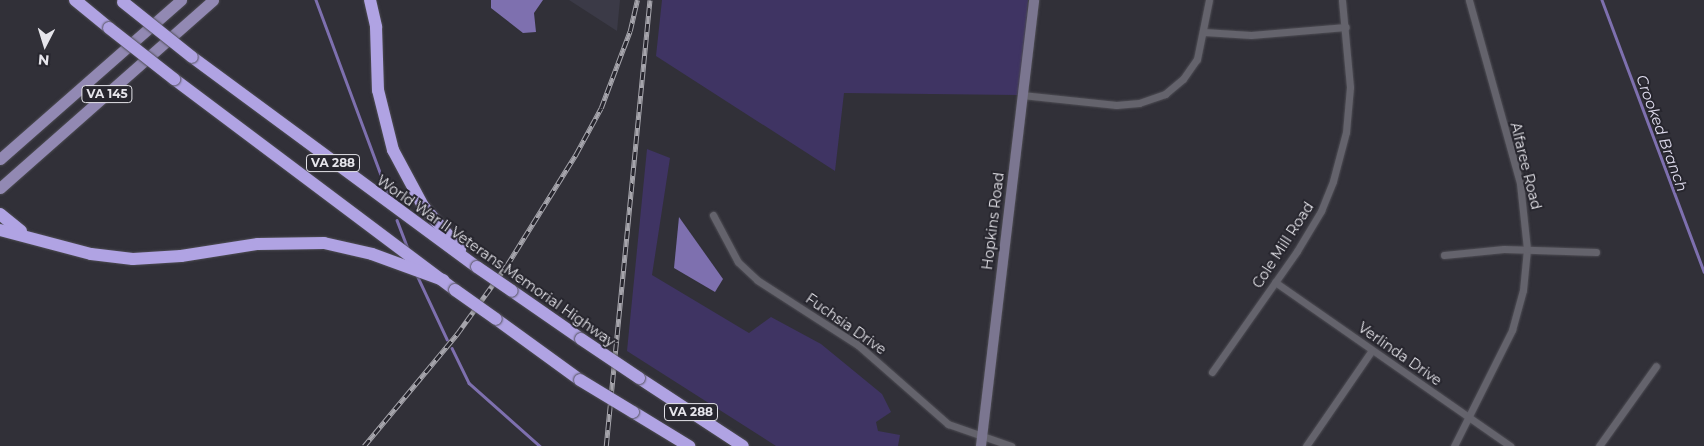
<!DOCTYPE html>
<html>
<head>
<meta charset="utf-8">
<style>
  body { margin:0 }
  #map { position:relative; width:1704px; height:446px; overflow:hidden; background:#313038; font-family:Montserrat,sans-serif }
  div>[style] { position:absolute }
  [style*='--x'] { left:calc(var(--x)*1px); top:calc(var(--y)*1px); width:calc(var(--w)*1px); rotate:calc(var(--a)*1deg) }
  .built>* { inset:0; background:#3b3a47 }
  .green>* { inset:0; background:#3f3463 }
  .water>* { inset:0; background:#7e70af }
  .stream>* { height:2.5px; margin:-1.25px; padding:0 1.25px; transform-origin:1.25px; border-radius:1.25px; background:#7e70af }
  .roads { filter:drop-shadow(0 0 1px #4e4d54) drop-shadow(0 0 1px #4e4d54) }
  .street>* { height:7px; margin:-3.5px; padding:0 3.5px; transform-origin:3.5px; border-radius:3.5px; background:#64636c }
  .secondary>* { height:10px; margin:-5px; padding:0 5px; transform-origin:5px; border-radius:5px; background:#7b7690 }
  .primary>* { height:11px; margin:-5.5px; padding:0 5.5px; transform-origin:5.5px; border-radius:5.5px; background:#9289b3 }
  .highway>* { height:12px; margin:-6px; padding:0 6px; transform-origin:6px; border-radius:6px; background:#b0a3e3 }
  .rail>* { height:4.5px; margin-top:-2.25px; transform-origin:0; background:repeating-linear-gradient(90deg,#27262e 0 8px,#a6a5ac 0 16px); box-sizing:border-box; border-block:1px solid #a6a5ac }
  .bridges { filter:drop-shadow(0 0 1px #4e4d54) drop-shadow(0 0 1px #4e4d54) }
  .highway-bridge>* { height:12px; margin:-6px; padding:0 6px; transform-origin:6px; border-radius:6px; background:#b0a3e3 }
  span { translate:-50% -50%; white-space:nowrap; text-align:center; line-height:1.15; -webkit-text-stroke:4px #27262e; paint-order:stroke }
  .shield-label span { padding:1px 4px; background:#27262e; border:1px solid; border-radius:4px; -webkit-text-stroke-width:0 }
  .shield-label { font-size:12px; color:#e6e5eb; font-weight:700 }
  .street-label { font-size:14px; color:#e6e5eb }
  .water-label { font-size:15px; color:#e1def0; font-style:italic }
  .north { position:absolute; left:20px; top:20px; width:50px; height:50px; -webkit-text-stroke:4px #27262e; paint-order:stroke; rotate:185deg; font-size:14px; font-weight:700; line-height:20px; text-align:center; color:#e6e5eb }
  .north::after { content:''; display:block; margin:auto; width:18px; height:22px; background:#e6e5eb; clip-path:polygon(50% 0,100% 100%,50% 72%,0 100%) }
</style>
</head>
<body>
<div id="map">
  <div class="built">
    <i style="clip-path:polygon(569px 0,620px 0,617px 31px)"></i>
  </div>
  <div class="green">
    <i style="clip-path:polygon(662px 0,1028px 0,1022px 95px,844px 93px,835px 171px,656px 56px)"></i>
    <i style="clip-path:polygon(647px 149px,670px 158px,652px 275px,749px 333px,771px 317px,821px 344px,882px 394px,891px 412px,876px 422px,878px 431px,900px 435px,898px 446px,776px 446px,627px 351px)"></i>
  </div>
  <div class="water">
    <i style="clip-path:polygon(491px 0,543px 0,534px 13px,536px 32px,523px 33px,491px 8px)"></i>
    <i style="clip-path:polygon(679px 217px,723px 279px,715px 292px,674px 268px)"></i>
  </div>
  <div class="stream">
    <i style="--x:316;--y:0;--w:209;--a:69.6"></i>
    <i style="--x:1602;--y:0;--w:290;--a:69.4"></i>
    <i style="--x:397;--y:220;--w:31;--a:69"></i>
    <i style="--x:417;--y:275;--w:71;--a:64.9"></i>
    <i style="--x:452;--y:348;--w:39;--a:64"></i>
    <i style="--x:469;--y:383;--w:95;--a:41.6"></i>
  </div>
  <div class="roads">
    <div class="street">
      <i style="--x:1204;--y:32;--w:47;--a:3.7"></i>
      <i style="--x:1251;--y:35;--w:95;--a:-4.8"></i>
      <i style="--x:1022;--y:95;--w:95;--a:6.1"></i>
      <i style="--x:1116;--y:105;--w:23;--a:-5"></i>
      <i style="--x:1139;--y:103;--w:28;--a:-19"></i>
      <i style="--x:1165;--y:94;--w:23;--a:-40"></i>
      <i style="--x:1183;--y:79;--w:24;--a:-55"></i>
      <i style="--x:1197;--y:59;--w:60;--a:-78.5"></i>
      <i style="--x:713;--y:215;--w:53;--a:62"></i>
      <i style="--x:738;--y:262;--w:26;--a:43"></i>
      <i style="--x:757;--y:280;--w:120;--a:32.8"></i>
      <i style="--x:858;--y:345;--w:120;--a:41.3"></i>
      <i style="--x:948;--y:424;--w:67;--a:19.2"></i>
      <i style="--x:1444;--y:255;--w:60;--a:-5.7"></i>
      <i style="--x:1504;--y:249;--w:92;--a:1.9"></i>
      <i style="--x:1275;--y:282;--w:287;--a:34.9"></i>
      <i style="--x:1212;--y:372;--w:148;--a:-54.9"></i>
      <i style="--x:1297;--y:251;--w:47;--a:-59"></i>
      <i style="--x:1321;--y:211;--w:32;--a:-68"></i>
      <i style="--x:1333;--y:181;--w:51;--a:-75.1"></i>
      <i style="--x:1346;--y:132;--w:45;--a:-84.9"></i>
      <i style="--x:1350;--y:87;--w:87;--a:-95.3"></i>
      <i style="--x:1306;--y:446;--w:116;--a:-55.5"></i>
      <i style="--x:1454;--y:446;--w:130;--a:-63.4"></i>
      <i style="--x:1512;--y:330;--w:41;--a:-74.6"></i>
      <i style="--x:1523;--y:290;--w:41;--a:-84.4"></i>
      <i style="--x:1527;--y:249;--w:66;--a:-96.1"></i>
      <i style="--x:1520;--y:183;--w:190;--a:-105.6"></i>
      <i style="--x:1599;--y:446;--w:98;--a:-54.5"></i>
    </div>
    <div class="secondary">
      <i style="--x:981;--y:446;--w:449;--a:-83.2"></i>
    </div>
    <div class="primary">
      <i style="--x:0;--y:159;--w:241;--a:-41.3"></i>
      <i style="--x:0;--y:188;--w:284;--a:-41.4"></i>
    </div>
    <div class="highway">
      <i style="--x:75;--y:0;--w:44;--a:39.5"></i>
      <i style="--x:370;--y:0;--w:28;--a:77"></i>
      <i style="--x:376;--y:27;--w:63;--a:88.2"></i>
      <i style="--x:378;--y:90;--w:62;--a:76"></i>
      <i style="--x:393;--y:150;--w:64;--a:61.8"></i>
      <i style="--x:423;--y:206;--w:57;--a:49.3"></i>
      <i style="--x:192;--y:57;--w:354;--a:36.4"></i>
      <i style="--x:174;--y:79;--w:351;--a:36.9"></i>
      <i style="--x:0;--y:214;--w:27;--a:39"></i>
      <i style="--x:0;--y:230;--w:94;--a:14.8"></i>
      <i style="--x:91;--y:254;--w:42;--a:6.8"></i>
      <i style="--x:133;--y:259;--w:48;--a:-3.6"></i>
      <i style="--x:181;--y:256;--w:78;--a:-8.9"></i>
      <i style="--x:258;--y:244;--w:66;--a:-0.9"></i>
      <i style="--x:324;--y:243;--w:49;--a:12.9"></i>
      <i style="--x:372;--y:254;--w:76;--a:20.1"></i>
      <i style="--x:512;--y:291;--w:84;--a:34.8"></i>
      <i style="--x:496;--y:319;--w:104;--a:36"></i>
      <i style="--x:639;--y:378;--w:124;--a:33.2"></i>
      <i style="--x:633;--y:412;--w:66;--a:31.3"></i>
    </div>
  </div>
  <div class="rail">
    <i style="--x:364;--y:446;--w:146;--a:-50.3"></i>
    <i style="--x:457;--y:334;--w:85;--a:-54.1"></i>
    <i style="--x:507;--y:265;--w:131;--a:-58.1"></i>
    <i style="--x:576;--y:154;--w:52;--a:-61.5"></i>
    <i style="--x:601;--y:108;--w:82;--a:-69.4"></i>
    <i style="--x:630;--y:31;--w:32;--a:-77"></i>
    <i style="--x:606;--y:446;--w:448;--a:-84.4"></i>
  </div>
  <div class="bridges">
    <div class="highway-bridge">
      <i style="--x:123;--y:2;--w:88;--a:38.6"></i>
      <i style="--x:109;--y:28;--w:83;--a:38.1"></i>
      <i style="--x:477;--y:267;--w:42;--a:34.4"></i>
      <i style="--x:455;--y:290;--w:50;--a:35.3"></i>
      <i style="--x:581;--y:339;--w:70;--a:33.9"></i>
      <i style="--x:580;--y:380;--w:62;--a:31.1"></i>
    </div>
  </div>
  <div class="shield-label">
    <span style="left:107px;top:94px">VA 145</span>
    <span style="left:333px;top:163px">VA 288</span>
    <span style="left:691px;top:412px">VA 288</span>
  </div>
  <div class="street-label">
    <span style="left:1526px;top:166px;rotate:76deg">Alfaree Road</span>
    <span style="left:993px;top:221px;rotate:-83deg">Hopkins Road</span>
    <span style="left:1283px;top:245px;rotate:-57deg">Cole Mill Road</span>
    <span style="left:496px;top:261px;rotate:35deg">World War II Veterans Memorial Highway</span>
    <span style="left:846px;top:324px;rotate:35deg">Fuchsia Drive</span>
    <span style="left:1400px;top:354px;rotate:35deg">Verlinda Drive</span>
  </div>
  <div class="water-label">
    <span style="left:1662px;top:133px;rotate:70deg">Crooked Branch</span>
  </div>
  <div class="north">N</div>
</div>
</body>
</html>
